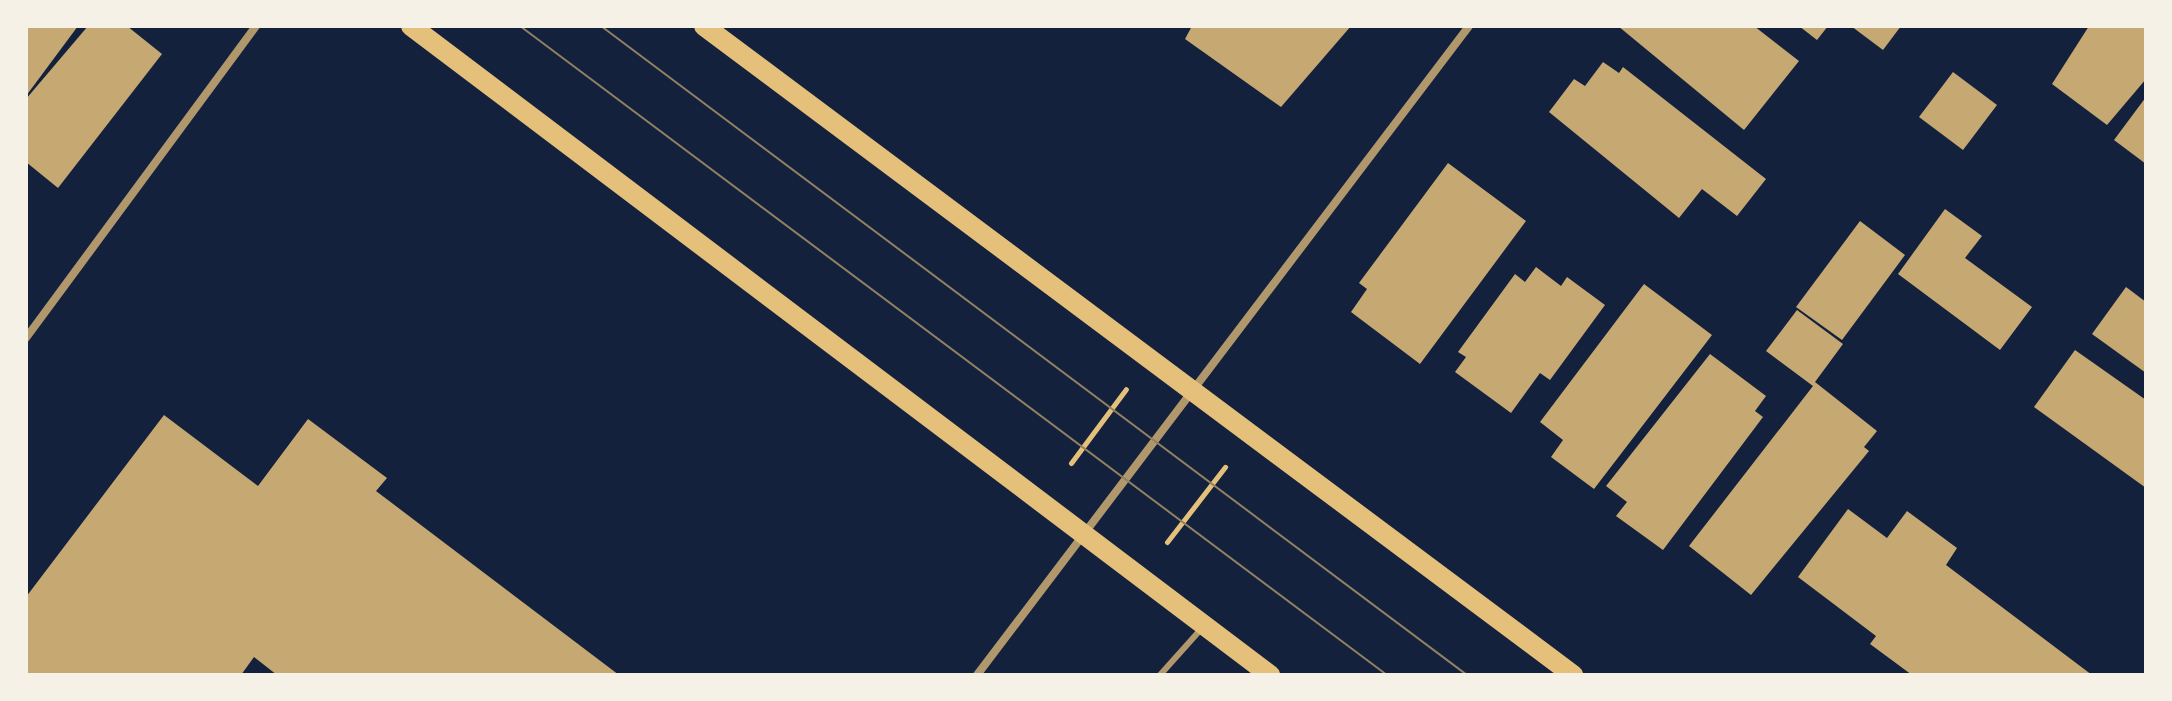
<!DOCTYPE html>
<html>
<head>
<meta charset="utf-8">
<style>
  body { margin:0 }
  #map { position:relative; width:2172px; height:701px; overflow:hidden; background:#14213d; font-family:"DM Sans",sans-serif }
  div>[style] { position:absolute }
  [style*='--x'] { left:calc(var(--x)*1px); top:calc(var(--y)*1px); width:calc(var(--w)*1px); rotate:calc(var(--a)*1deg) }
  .building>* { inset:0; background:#c6a872 }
  .path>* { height:5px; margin:-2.5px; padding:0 2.5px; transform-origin:2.5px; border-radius:2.5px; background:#e5c07b }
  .service>* { height:6px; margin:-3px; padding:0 3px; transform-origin:3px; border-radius:3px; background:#b1986c }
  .minor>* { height:8px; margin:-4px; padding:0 4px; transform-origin:4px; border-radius:4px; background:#b1986c }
  .primary>* { height:20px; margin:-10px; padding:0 10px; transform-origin:10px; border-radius:10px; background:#e5c07b }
  .tram>* { height:2px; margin:-1px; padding:0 1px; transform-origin:1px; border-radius:1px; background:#918062 }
  span { translate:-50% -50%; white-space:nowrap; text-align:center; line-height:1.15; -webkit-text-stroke:6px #f6f1e7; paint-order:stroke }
  .frame { position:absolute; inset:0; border:28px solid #f6f1e7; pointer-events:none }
</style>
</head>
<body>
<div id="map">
  <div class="building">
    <i style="clip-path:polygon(26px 26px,78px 26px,26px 96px)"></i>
    <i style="clip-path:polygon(88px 26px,127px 26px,162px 54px,58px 188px,26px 162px,26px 99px)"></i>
    <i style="clip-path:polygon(1192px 26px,1351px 26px,1281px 107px,1185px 39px)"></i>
    <i style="clip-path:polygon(1618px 26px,1754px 26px,1799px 61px,1744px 130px)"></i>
    <i style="clip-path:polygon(1799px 26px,1828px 26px,1817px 40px)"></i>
    <i style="clip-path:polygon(1851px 26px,1901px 26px,1883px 50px)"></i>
    <i style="clip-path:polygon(2089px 26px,2146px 26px,2146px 79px,2107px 125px,2052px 84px)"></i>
    <i style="clip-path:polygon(1603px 62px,1619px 73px,1623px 67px,1766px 179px,1737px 216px,1702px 189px,1679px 218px,1549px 112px,1574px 79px,1585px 86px)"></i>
    <i style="clip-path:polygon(1953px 72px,1997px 105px,1963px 150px,1919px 117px)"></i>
    <i style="clip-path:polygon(2146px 97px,2146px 164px,2114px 140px)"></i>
    <i style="clip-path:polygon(1448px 163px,1526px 221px,1420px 364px,1351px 312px,1367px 289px,1359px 283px)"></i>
    <i style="clip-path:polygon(1945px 209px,1982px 236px,1965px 258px,2032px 307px,2000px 350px,1898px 274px)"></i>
    <i style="clip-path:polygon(1860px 221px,1905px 255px,1842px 340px,1796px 307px)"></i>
    <i style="clip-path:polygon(1536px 267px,1561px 286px,1567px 277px,1605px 305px,1550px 380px,1540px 373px,1511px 413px,1455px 372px,1466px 357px,1458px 352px,1515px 274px,1525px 282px)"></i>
    <i style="clip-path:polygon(1644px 284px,1712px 335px,1594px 489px,1551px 457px,1563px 440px,1540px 422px)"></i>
    <i style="clip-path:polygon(2126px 287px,2146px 302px,2146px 373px,2092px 334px)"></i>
    <i style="clip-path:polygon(1797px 310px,1843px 344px,1815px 382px,1877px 431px,1864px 447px,1869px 451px,1751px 595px,1689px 546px,1813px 386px,1766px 351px)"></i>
    <i style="clip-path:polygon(2075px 350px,2146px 400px,2146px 488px,2034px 407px)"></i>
    <i style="clip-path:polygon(1710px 354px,1766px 396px,1755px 411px,1763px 417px,1663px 550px,1616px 516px,1627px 502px,1606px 486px)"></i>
    <i style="clip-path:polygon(164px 415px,258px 486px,308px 419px,387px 478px,376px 491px,619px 675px,277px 675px,254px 657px,241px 675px,26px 675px,26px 597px)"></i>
    <i style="clip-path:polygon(1848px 509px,1887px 538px,1907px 511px,1957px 548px,1946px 565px,2092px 675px,1912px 675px,1870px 644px,1876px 636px,1798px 577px)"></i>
  </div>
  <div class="path">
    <i style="--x:1071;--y:463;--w:92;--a:-53.4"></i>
    <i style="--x:1167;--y:542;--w:95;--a:-52.3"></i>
  </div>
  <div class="service">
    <i style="--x:1160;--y:675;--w:64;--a:-48.1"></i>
  </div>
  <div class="minor">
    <i style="--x:26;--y:338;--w:388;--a:-53.6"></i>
    <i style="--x:977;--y:675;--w:814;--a:-52.83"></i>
  </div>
  <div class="primary">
    <i style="--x:411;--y:26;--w:1077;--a:37.07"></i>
    <i style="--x:704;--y:26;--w:1085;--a:36.75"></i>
  </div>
  <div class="tram">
    <i style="--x:520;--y:26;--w:1083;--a:36.82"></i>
    <i style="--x:601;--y:26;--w:1082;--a:36.85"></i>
  </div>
  <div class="frame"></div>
</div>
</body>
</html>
